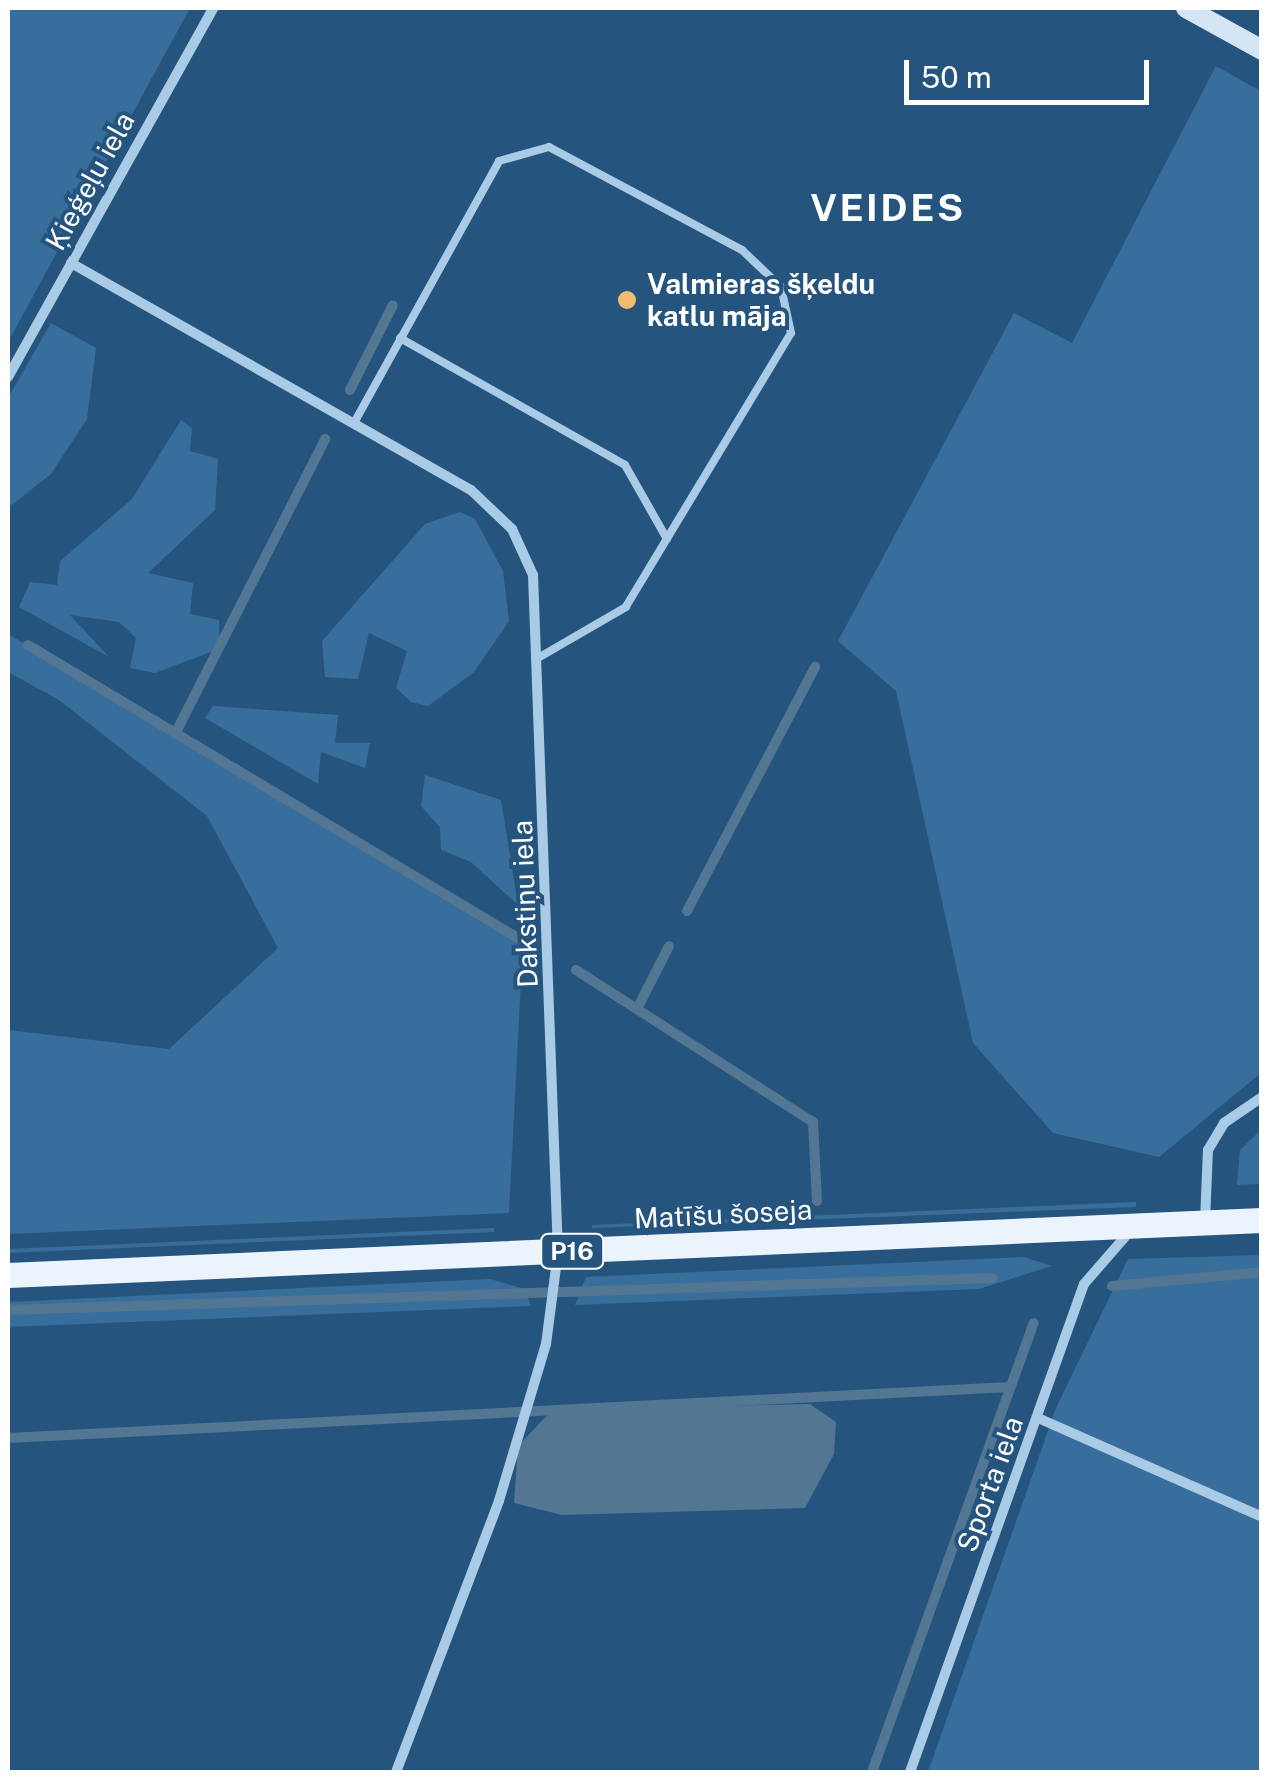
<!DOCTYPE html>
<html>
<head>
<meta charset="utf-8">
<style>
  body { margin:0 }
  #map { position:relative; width:1269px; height:1780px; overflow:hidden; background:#25557e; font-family:"Public Sans",sans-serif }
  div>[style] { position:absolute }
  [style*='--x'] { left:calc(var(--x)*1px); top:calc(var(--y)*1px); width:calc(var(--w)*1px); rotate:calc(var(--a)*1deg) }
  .green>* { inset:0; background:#386e9c }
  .water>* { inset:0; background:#537693 }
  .stream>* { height:10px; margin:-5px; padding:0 5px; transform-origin:5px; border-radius:5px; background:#537693 }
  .service>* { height:8px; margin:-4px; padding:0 4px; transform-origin:4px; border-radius:4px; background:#aacbe6 }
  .minor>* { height:10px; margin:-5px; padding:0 5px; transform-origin:5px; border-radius:5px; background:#aacbe6 }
  .secondary>* { height:20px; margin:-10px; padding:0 10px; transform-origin:10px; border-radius:10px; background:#d4e5f5 }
  .primary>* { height:25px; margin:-12.5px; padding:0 12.5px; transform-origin:12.5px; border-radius:12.5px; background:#ebf4fd }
  .dots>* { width:28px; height:28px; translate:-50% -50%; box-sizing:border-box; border:5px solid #25557e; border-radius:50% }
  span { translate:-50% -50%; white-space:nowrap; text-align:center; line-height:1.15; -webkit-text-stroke:8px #25557e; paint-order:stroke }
  .shield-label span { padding:2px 8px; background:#25557e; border:2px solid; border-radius:8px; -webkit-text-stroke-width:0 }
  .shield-label { font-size:25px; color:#fff; font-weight:700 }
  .street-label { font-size:28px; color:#fff }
  .poi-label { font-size:28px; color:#fff; font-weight:700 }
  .left { translate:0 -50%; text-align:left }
  .district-label { font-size:38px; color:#fff; font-weight:700; letter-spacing:2.5px }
  .frame { position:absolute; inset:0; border:10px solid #fff; pointer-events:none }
  .scale { position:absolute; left:904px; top:60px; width:245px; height:45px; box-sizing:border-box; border:5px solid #fff; border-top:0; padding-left:12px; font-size:30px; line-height:35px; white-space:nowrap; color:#fff; -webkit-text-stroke:8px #25557e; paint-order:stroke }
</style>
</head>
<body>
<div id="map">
  <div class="green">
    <i style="clip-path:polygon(8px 8px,190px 8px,8px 342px)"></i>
    <i style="clip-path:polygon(1216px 66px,1262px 92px,1261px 1073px,1159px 1157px,1053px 1133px,973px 1043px,896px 691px,838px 641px,1014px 313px,1072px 343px)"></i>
    <i style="clip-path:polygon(51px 323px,96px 348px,87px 419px,51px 474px,8px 508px,8px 398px)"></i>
    <i style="clip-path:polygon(181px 420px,192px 428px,190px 451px,218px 459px,215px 510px,148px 573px,193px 583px,190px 614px,219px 620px,219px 649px,155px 673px,130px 668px,136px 638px,119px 622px,70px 615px,109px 657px,19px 607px,30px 582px,57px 585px,60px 561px,132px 499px)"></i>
    <i style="clip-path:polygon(460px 512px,475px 519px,503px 571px,509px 621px,474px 672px,428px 706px,411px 702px,396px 688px,407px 651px,369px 633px,358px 679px,325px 677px,322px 641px,425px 524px)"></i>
    <i style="clip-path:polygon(8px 634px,523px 941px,509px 1213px,8px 1234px,8px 1030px,169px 1049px,278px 948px,207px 816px,59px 700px,8px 672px)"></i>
    <i style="clip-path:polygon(213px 706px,338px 715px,335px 743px,370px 743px,365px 768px,321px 752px,318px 784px,205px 718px)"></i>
    <i style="clip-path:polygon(425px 775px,501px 800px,518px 905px,471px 862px,441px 850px,440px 827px,421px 806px)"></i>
    <i style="clip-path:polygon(1261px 1130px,1261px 1184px,1237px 1185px,1240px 1150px)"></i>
    <i style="clip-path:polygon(1136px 1202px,1136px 1207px,592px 1228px,592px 1225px)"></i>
    <i style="clip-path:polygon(494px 1228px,494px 1232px,8px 1253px,8px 1249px)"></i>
    <i style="clip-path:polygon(1261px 1255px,1261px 1772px,928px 1772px,1056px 1408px,1128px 1259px)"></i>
    <i style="clip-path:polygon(1024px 1257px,1052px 1266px,979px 1289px,575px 1305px,586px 1277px)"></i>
    <i style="clip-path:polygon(490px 1279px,525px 1289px,531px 1306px,8px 1327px,8px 1302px)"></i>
  </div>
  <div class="water">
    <i style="clip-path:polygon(810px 1404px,836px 1422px,834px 1454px,805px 1508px,562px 1515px,514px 1503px,518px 1446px,553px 1409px)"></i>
  </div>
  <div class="stream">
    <i style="--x:350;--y:390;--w:95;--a:-63.2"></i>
    <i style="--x:28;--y:645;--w:577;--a:30.88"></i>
    <i style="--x:175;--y:734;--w:331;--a:-63"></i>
    <i style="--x:687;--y:911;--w:276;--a:-62.3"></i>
    <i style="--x:576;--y:970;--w:282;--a:32.7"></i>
    <i style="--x:813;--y:1122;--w:79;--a:87.1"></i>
    <i style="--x:639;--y:1005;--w:66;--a:-63"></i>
    <i style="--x:1112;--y:1286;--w:151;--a:-5.3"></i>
    <i style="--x:8;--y:1310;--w:985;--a:-1.86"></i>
    <i style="--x:8;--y:1438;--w:1003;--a:-2.91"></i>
    <i style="--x:872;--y:1772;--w:477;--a:-70.2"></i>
  </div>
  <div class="service">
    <i style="--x:400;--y:338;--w:258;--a:29.4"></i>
    <i style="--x:625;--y:465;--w:85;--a:60.4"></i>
    <i style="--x:354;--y:423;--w:299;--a:-61"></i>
    <i style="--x:499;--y:161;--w:52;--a:-15.6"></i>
    <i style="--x:549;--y:147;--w:219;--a:28.1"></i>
    <i style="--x:742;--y:250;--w:54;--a:43.5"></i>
    <i style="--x:781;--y:287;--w:47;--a:77.7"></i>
    <i style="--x:791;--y:333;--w:320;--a:121.1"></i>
    <i style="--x:626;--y:607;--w:102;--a:149.9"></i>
  </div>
  <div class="minor">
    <i style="--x:71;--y:263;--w:460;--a:29.6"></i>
    <i style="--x:471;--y:490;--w:57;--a:43.6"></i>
    <i style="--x:512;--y:529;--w:51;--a:65.5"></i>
    <i style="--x:533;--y:575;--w:677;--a:87.89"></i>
    <i style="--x:558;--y:1252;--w:93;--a:97.4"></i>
    <i style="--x:546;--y:1344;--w:164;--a:106.7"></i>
    <i style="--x:499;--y:1501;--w:290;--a:110.8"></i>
    <i style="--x:8;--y:377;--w:422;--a:-60.9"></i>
    <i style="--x:1205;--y:1221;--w:71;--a:-87.6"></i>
    <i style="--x:1208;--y:1150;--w:31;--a:-59"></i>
    <i style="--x:1224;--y:1123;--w:46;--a:-34.4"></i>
    <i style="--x:1038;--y:1418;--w:245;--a:23.8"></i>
    <i style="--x:910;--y:1772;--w:518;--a:-70.38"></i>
    <i style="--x:1084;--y:1284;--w:70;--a:-49"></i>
  </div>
  <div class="secondary">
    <i style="--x:1186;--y:8;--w:87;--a:28.9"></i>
  </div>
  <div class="primary">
    <i style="--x:8;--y:1275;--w:1255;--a:-2.51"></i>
  </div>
  <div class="dots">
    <i style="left:627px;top:300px;background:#efbd6e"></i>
  </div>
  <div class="shield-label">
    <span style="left:572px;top:1251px">P16</span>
  </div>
  <div class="street-label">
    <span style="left:90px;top:181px;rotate:-61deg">Ķieģeļu iela</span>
    <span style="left:525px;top:904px;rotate:-92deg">Dakstiņu iela</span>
    <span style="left:723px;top:1214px;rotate:-3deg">Matīšu šoseja</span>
    <span style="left:990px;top:1484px;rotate:-70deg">Sporta iela</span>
  </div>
  <div class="poi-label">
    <span class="left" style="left:647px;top:300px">Valmieras šķeldu<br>katlu māja</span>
  </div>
  <div class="district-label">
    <span style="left:888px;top:208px">VEIDES</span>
  </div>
  <div class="frame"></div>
  <div class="scale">50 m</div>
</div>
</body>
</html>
